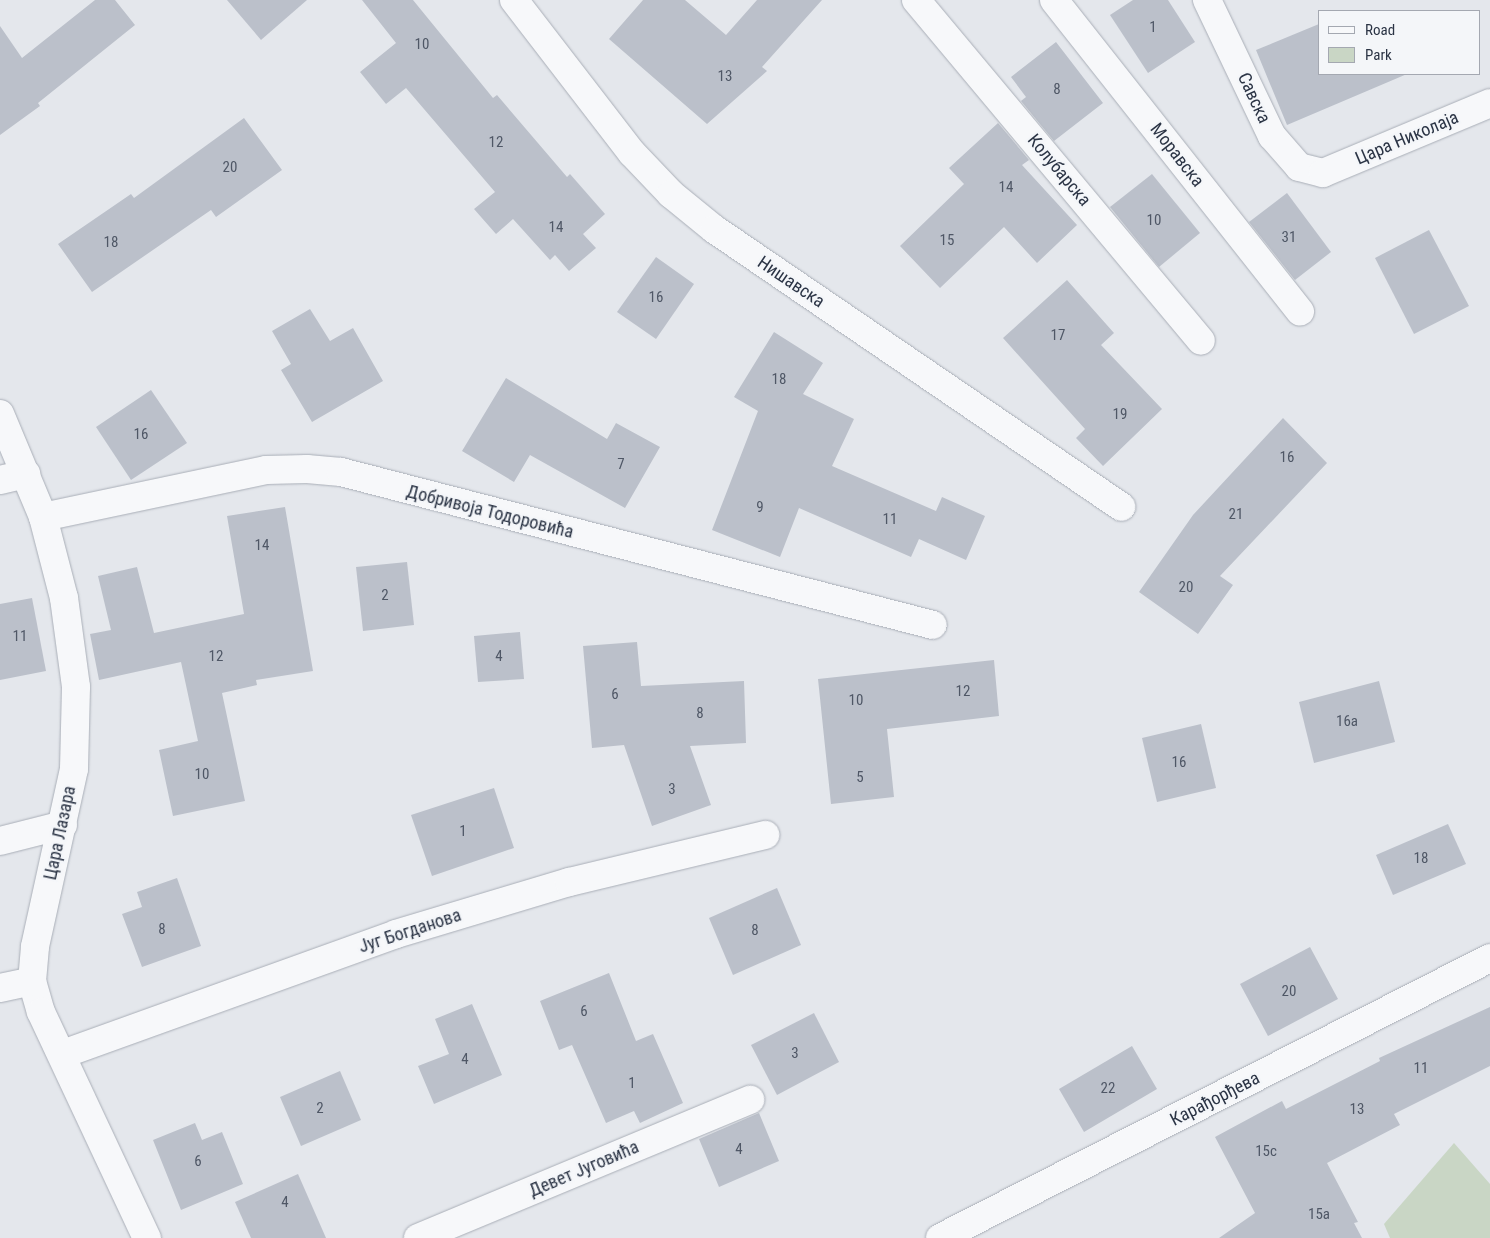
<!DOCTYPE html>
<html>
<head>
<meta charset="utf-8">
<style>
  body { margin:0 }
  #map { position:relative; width:1490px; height:1238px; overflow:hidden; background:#e4e7ec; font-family:"Roboto Condensed",sans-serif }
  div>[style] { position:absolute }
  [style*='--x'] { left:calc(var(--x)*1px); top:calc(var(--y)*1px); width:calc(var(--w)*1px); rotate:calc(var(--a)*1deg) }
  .green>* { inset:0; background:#c9d6c5 }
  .building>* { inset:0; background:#bbc0ca }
  .roads { filter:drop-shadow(0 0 1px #a9aeb7) drop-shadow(0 0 1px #a9aeb7) }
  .street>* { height:28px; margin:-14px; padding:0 14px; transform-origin:14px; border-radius:14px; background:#f7f8fa }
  span { translate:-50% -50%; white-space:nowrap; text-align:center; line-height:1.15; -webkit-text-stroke:4.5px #f4f6f9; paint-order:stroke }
  .number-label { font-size:15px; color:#4f5766 }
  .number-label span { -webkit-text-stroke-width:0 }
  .street-label { font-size:18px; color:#2b3445 }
  .legend { position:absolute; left:1318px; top:10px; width:162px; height:65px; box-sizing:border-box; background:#f4f6f9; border:1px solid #a4a8b1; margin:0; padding:6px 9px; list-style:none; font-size:15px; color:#2b3445 }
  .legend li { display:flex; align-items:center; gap:10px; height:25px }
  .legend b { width:25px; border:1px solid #a4a8b1 }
</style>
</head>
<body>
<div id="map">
  <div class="green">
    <i style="clip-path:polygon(1454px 1143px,1490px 1184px,1490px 1238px,1390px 1238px,1384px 1224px)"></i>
  </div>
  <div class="building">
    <i style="clip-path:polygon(95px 0,115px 0,135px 25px,38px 103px,40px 106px,0 135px,0 26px,22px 58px)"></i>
    <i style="clip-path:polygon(227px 0,307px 0,261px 40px)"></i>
    <i style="clip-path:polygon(362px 0,413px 0,493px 98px,497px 95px,567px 177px,570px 174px,605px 214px,583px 234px,596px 248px,569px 271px,555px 255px,550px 260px,513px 219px,496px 234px,474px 209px,495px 192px,406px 88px,386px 104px,360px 72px,396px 43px)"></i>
    <i style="clip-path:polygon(643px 0,685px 0,726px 35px,757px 0,822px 0,762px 67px,767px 71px,707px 124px,609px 39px)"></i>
    <i style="clip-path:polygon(1133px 0,1168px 0,1195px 42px,1148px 73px,1110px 15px)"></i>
    <i style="clip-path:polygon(1319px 24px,1319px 74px,1407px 74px,1287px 125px,1256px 50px)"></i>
    <i style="clip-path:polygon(1056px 42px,1103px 103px,1054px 141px,1021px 101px,1026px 97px,1011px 77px)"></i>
    <i style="clip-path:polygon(244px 118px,282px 170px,216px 217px,211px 210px,92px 292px,58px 244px,131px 194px,134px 198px)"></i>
    <i style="clip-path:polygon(998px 123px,1029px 160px,1022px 165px,1077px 225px,1037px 263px,1004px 227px,940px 288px,900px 246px,964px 184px,949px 168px)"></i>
    <i style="clip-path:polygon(1152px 174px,1200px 233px,1159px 267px,1110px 207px)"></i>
    <i style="clip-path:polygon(1287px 193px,1331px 252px,1295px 280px,1249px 222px)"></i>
    <i style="clip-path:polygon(1429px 230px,1469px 306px,1414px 334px,1375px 258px)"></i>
    <i style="clip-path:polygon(656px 257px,694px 284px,656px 339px,617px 312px)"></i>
    <i style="clip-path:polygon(1067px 280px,1114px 333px,1101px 345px,1162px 409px,1103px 466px,1076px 438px,1085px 429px,1003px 338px)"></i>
    <i style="clip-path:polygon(310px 309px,330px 341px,353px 328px,383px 381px,312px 422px,281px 370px,291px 364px,272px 331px)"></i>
    <i style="clip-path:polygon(774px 332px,823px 363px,803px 394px,854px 419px,832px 466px,936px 511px,942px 497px,985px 516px,966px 560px,919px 539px,911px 557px,799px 508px,780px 557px,712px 530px,758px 411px,734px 397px)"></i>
    <i style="clip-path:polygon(506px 378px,607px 439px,616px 423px,660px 447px,625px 508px,530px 455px,514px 482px,462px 451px)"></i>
    <i style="clip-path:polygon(151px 390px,187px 443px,131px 480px,96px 427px)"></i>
    <i style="clip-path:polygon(1283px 418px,1327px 463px,1220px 576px,1233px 585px,1198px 634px,1139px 592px,1193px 515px)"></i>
    <i style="clip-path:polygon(285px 507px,313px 671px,256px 680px,257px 685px,222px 693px,245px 801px,173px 816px,159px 750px,198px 741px,181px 662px,99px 680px,90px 634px,111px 630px,98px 576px,137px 567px,154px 633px,244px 614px,227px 516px)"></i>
    <i style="clip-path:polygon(407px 562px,414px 625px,363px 631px,356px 567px)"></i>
    <i style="clip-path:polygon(32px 598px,46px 671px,0 680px,0 604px)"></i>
    <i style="clip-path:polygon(520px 632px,524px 679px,478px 682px,474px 636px)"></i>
    <i style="clip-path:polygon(637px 642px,641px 686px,744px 681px,746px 743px,690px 746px,711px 805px,652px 826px,624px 745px,592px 748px,583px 646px)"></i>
    <i style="clip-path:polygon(994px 660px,999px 716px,887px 729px,894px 797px,831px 804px,818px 679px)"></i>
    <i style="clip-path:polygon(1379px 681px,1395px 742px,1314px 763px,1299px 702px)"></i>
    <i style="clip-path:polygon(1201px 724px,1216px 788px,1157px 802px,1142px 738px)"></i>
    <i style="clip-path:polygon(494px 788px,514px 848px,432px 876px,411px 815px)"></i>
    <i style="clip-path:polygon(1448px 824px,1466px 864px,1393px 895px,1376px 855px)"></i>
    <i style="clip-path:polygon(177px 878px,201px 946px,142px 967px,122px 914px,142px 907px,137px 892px)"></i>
    <i style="clip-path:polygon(777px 888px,801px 945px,733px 975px,709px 918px)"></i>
    <i style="clip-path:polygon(1310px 947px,1338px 999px,1268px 1036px,1240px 984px)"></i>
    <i style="clip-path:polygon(609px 973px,636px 1041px,653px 1034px,683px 1103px,640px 1123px,634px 1111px,606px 1123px,572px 1045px,559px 1050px,540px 1001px)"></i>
    <i style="clip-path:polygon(472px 1004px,502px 1075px,434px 1104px,418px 1066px,449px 1054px,435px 1019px)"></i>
    <i style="clip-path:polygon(1490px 1007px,1490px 1066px,1394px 1114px,1400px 1125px,1327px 1163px,1358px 1222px,1354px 1223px,1362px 1238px,1219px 1238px,1255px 1213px,1215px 1137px,1282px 1101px,1286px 1109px,1380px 1061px,1379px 1058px)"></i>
    <i style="clip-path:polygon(814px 1013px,839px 1062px,777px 1095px,751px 1045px)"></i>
    <i style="clip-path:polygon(1132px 1046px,1157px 1089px,1084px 1132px,1059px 1089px)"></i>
    <i style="clip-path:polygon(340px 1071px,361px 1120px,301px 1146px,280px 1097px)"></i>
    <i style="clip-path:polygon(759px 1113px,779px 1161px,719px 1187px,699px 1139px)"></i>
    <i style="clip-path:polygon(195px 1123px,202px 1140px,222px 1132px,243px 1184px,181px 1210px,153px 1140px)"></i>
    <i style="clip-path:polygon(298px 1174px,326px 1238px,251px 1238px,235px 1202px)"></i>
  </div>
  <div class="roads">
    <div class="street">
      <i style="--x:514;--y:0;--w:193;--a:52.4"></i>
      <i style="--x:632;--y:153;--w:57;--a:46.4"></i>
      <i style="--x:671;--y:194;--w:55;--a:39.1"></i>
      <i style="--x:714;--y:229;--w:493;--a:34.3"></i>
      <i style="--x:916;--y:0;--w:444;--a:50.1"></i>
      <i style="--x:1054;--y:0;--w:397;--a:51.7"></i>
      <i style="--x:1207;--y:0;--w:151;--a:64.5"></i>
      <i style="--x:1272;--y:136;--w:41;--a:48.9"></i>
      <i style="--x:1299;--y:167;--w:25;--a:14"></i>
      <i style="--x:1323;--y:173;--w:181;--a:-22.7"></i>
      <i style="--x:0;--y:414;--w:112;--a:67.3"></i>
      <i style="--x:43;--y:517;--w:84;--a:75.5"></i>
      <i style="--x:64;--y:598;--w:90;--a:82.3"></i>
      <i style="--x:76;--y:687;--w:82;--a:91.4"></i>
      <i style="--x:74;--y:769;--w:182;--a:102.4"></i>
      <i style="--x:35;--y:947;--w:34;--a:95"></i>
      <i style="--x:32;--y:981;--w:32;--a:74"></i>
      <i style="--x:41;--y:1012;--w:250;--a:64.9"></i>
      <i style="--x:0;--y:480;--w:27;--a:-13"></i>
      <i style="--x:43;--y:517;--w:228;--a:-11.9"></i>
      <i style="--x:266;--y:470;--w:41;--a:-1.4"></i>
      <i style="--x:307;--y:469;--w:34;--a:5"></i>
      <i style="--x:341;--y:472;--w:611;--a:14.49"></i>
      <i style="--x:0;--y:841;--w:65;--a:-14.3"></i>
      <i style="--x:0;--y:988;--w:33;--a:-12"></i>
      <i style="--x:63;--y:1054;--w:354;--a:-19.8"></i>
      <i style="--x:396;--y:934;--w:181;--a:-16.7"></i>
      <i style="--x:569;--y:882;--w:202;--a:-13.5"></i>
      <i style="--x:418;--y:1238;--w:360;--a:-22.6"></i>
      <i style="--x:940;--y:1238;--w:617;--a:-26.98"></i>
    </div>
  </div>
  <div class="number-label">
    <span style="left:1153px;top:28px">1</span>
    <span style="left:422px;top:45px">10</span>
    <span style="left:725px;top:77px">13</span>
    <span style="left:1057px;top:90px">8</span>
    <span style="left:496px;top:143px">12</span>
    <span style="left:230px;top:168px">20</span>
    <span style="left:1006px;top:188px">14</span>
    <span style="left:1154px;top:221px">10</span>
    <span style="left:556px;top:228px">14</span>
    <span style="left:1289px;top:238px">31</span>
    <span style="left:947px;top:241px">15</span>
    <span style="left:111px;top:243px">18</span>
    <span style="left:656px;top:298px">16</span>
    <span style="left:1058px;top:336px">17</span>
    <span style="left:779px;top:380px">18</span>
    <span style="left:1120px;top:415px">19</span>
    <span style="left:141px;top:435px">16</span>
    <span style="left:1287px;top:458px">16</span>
    <span style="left:621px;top:465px">7</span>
    <span style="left:760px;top:508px">9</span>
    <span style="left:1236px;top:515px">21</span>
    <span style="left:890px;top:520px">11</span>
    <span style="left:262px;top:546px">14</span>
    <span style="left:1186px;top:588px">20</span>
    <span style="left:385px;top:596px">2</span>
    <span style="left:20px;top:637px">11</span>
    <span style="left:216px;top:657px">12</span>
    <span style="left:499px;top:657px">4</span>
    <span style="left:963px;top:692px">12</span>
    <span style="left:615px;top:695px">6</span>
    <span style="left:856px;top:701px">10</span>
    <span style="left:700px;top:714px">8</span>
    <span style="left:1347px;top:722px">16a</span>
    <span style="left:1179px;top:763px">16</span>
    <span style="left:202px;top:775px">10</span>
    <span style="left:860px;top:778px">5</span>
    <span style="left:672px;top:790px">3</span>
    <span style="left:463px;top:832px">1</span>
    <span style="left:1421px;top:859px">18</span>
    <span style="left:162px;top:930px">8</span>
    <span style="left:755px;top:931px">8</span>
    <span style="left:1289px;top:992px">20</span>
    <span style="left:584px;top:1012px">6</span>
    <span style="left:795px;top:1054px">3</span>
    <span style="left:465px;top:1060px">4</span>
    <span style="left:1421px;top:1069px">11</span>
    <span style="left:632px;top:1084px">1</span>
    <span style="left:1108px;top:1089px">22</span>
    <span style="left:320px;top:1109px">2</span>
    <span style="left:1357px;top:1110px">13</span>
    <span style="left:739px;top:1150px">4</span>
    <span style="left:1266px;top:1152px">15c</span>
    <span style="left:198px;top:1162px">6</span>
    <span style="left:285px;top:1203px">4</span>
    <span style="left:1319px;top:1215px">15a</span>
  </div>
  <div class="street-label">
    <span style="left:1254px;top:98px;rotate:65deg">Савска</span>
    <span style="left:1407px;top:138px;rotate:-23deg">Цара Николаја</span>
    <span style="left:1177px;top:155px;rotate:52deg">Моравска</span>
    <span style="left:1059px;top:170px;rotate:50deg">Колубарска</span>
    <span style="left:791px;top:282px;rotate:34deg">Нишавска</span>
    <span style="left:490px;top:512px;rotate:14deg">Добривоја Тодоровића</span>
    <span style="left:60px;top:833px;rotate:-78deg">Цара Лазара</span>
    <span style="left:410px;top:931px;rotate:-18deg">Југ Богданова</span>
    <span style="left:1215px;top:1099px;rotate:-27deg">Карађорђева</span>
    <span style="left:584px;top:1169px;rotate:-23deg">Девет Југовића</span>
  </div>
  <ul class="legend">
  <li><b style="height:6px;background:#f7f8fa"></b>Road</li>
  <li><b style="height:14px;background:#c9d6c5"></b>Park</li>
  </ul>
</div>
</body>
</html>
